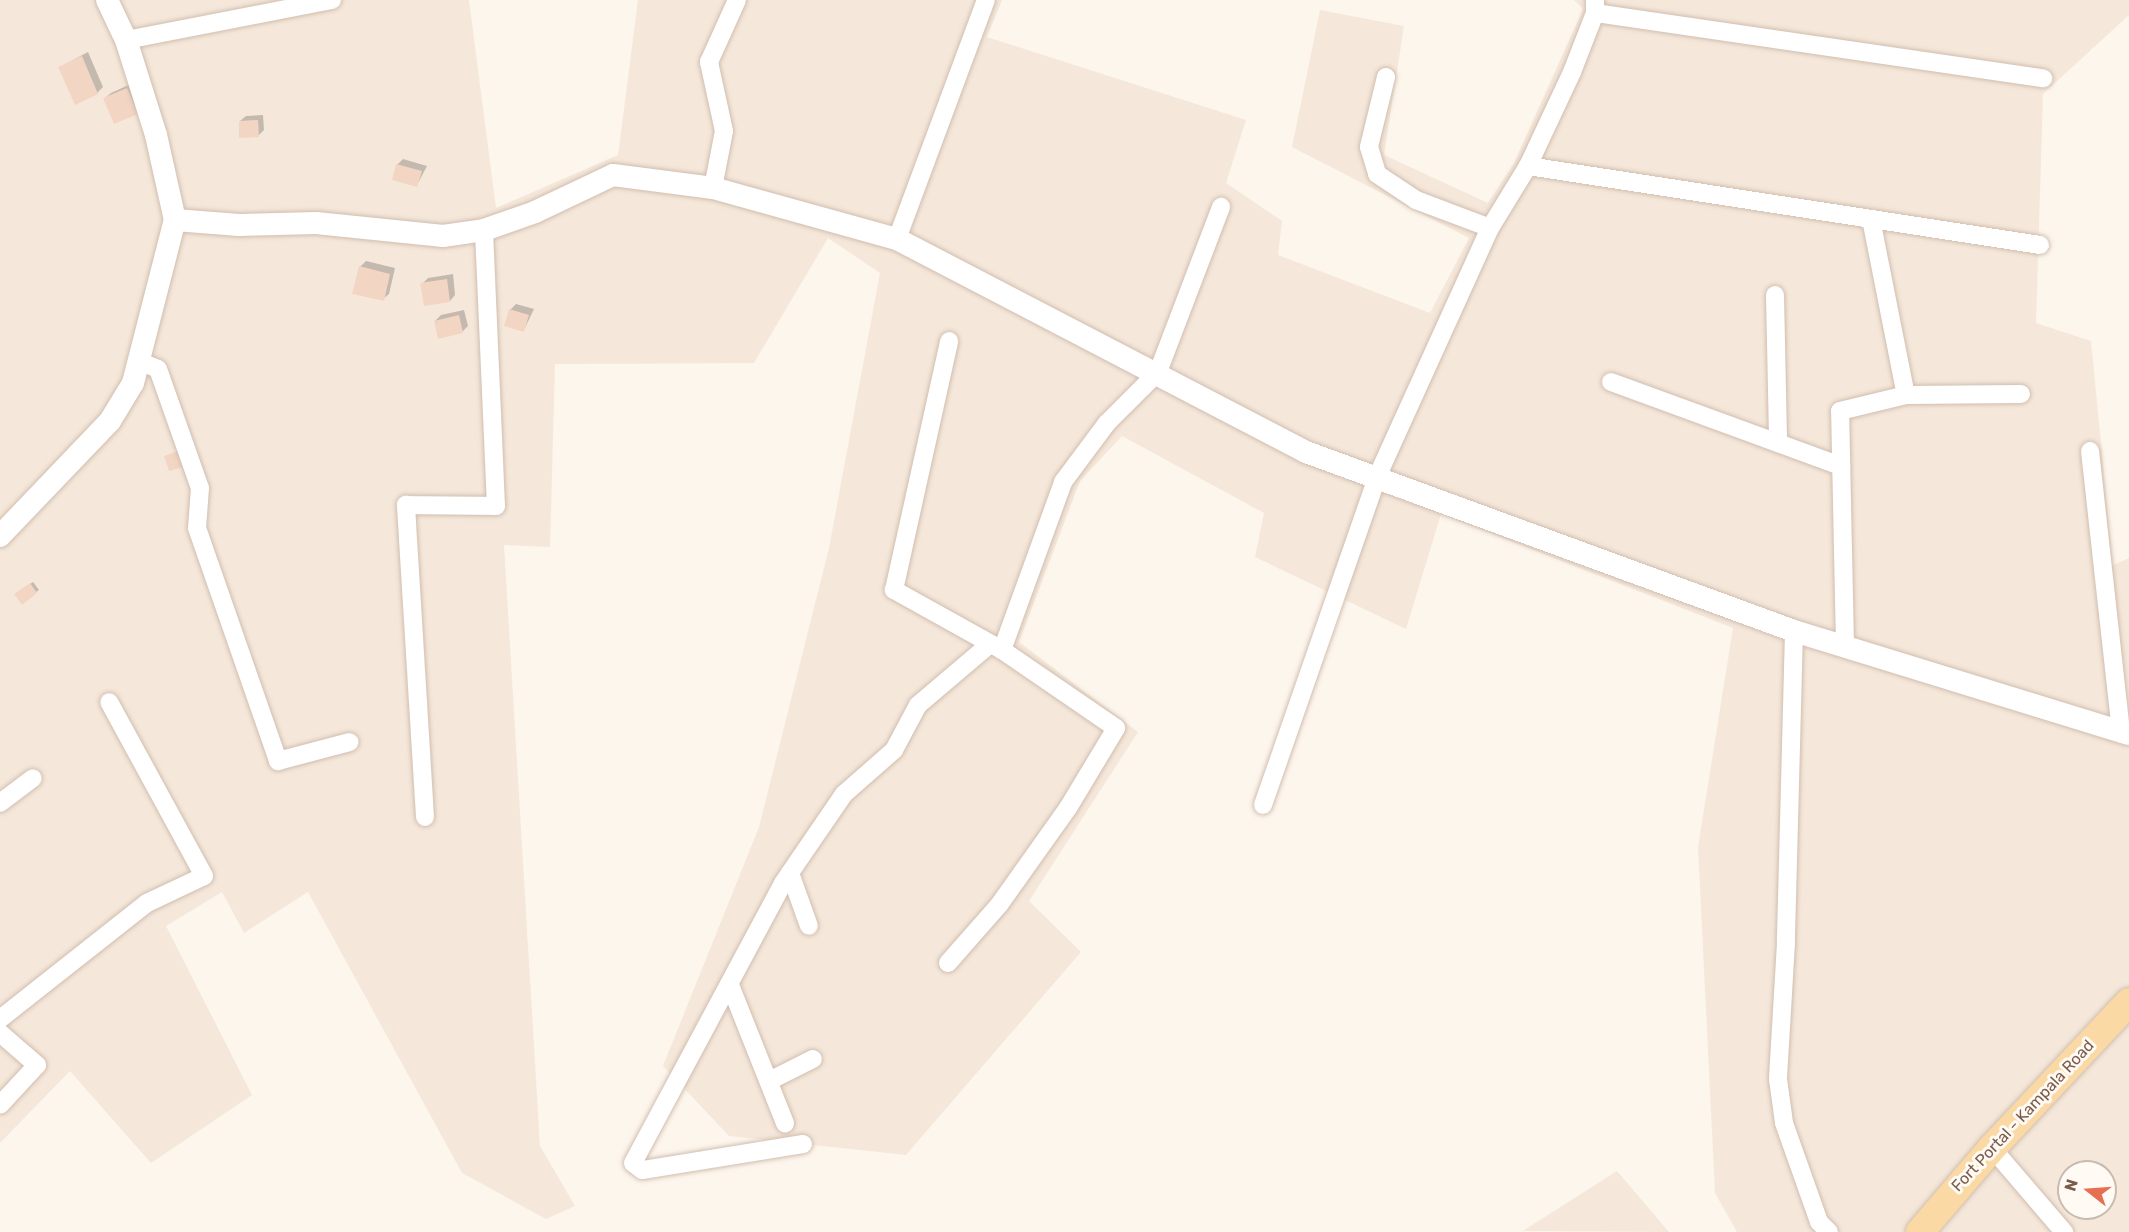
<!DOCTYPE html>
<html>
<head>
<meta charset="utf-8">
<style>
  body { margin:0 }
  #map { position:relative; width:2129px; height:1232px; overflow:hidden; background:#fdf6ec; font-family:Rubik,sans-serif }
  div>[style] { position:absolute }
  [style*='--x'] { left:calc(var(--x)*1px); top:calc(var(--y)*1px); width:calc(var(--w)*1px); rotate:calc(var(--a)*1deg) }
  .residential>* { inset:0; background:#f5e8da }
  .shadow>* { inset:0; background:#0003 }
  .building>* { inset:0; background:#f3d5c3 }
  .roads { filter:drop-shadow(0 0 2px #d1beb0) drop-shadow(0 0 2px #d1beb0) }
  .minor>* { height:18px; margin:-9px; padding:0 9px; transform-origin:9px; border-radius:9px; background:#fff }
  .tertiary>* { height:22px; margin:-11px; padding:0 11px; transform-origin:11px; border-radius:11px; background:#fff }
  .primary>* { height:28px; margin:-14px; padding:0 14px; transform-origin:14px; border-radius:14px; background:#fbd9a5 }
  span { translate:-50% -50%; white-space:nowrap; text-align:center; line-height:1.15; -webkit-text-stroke:6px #fffaf3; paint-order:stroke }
  .street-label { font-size:16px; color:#7a5c4d }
  .north { position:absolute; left:2057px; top:1160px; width:60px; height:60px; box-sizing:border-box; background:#fffaf3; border:2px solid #cabbb1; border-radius:50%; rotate:287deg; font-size:16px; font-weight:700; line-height:24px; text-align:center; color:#7a5c4d }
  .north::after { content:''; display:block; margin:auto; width:21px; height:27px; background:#e76f51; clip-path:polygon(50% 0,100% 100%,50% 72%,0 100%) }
</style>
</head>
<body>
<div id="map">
  <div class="residential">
    <i style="clip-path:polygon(evenodd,0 0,469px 0,496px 208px,618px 155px,638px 0,1002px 0,987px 37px,1246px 120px,1226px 183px,1282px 221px,1278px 255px,1430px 313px,1469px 238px,1292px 147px,1320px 10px,1404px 26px,1384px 155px,1488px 203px,1514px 163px,1583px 9px,1574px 0,2129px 0,2129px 15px,2043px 94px,2036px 323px,2091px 341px,2113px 565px,2129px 558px,2129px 1232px,1737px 1232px,1715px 1193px,1698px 847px,1733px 628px,1441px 514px,1406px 629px,1255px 557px,1264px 513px,1122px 436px,1080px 481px,1019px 642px,1138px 732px,1029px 901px,1081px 952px,906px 1155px,729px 1136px,663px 1066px,759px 827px,829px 548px,880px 273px,828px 238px,754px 363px,555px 364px,550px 547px,504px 545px,540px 1146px,575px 1206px,546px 1219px,462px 1173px,308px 892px,244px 933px,222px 892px,166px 926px,252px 1095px,151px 1163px,70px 1071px,0 1143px,0 0,2069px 1172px,2105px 1172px,2105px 1208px,2069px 1208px,2069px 1172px)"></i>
    <i style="clip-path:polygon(1617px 1171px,1669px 1232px,1523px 1231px)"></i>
  </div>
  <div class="shadow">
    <i style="clip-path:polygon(88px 52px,103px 87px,97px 93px,60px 67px)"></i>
    <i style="clip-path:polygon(133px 83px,137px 112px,105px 98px,111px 93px)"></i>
    <i style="clip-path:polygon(263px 115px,264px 130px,258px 136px,240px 121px,246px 116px)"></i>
    <i style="clip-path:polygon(403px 159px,427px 166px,417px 185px,397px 165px)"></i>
    <i style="clip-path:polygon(366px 261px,395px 268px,389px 294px,383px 299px,360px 267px)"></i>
    <i style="clip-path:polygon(453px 274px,455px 295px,450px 301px,422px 284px,428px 278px)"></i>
    <i style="clip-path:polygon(516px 304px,534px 309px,524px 330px,510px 310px)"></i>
    <i style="clip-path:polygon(464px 310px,468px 326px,462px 332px,435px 321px,441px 315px)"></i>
    <i style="clip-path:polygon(33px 582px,39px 590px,36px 592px,18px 592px)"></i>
  </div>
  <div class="building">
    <i style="clip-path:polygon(82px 56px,98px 94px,75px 105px,58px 67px)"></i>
    <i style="clip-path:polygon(127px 88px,138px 114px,114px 124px,103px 98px)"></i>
    <i style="clip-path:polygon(258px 120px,259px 137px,239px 138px,239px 121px)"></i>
    <i style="clip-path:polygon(396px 164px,422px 171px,417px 187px,392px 180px)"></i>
    <i style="clip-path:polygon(359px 266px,390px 274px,384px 301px,352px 294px)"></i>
    <i style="clip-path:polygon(447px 279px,450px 302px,424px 306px,420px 283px)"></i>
    <i style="clip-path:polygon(509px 309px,529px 315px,524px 332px,504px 326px)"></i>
    <i style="clip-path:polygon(459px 315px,463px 333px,438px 339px,434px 321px)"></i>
    <i style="clip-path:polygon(178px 451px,183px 467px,169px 471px,164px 456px)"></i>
    <i style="clip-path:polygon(30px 583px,37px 593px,22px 605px,14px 594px)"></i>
  </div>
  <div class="roads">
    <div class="minor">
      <i style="--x:1595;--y:13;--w:453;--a:8.3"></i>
      <i style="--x:126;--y:40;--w:210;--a:-11"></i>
      <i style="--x:1386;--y:77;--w:72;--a:103.7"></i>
      <i style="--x:1369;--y:147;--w:28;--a:73"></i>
      <i style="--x:1377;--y:174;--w:47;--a:33.7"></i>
      <i style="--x:1416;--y:200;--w:79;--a:20.7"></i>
      <i style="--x:1528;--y:166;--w:518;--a:8.77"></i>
      <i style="--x:713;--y:188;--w:58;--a:-79.1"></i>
      <i style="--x:724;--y:131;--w:71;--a:-102.3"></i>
      <i style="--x:709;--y:62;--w:68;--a:-65.7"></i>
      <i style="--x:1871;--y:219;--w:179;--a:78.8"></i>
      <i style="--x:897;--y:239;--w:255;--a:-69.6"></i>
      <i style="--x:1775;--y:295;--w:148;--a:88.8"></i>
      <i style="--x:141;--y:362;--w:18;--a:22"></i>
      <i style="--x:158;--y:369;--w:126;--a:70.6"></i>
      <i style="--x:200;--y:488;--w:40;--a:94.3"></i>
      <i style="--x:197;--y:528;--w:247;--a:70.8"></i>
      <i style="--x:278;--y:761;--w:74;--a:-14.8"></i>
      <i style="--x:1611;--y:382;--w:245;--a:20.1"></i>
      <i style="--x:2090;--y:451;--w:284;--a:83.7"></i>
      <i style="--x:1794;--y:631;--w:312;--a:91.5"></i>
      <i style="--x:1786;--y:943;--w:136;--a:93.4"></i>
      <i style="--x:1778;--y:1079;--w:44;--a:82.2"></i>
      <i style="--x:1784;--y:1123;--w:105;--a:70.5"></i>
      <i style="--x:1819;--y:1222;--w:14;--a:45"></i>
      <i style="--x:1845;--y:646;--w:235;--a:-91.2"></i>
      <i style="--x:1840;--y:411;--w:68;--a:-13.6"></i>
      <i style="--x:1906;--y:395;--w:115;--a:-0.5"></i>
      <i style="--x:1002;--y:650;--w:179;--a:-70"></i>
      <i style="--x:1063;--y:482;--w:74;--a:-53.3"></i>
      <i style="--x:1107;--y:423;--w:72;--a:-45"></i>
      <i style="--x:1158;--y:372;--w:177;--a:-69.1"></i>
      <i style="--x:0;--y:803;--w:41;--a:-37.1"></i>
      <i style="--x:1263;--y:805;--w:347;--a:-70.8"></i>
      <i style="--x:1377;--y:477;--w:273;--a:-65.6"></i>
      <i style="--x:1490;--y:228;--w:73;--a:-58.5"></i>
      <i style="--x:1528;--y:166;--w:104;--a:-64.9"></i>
      <i style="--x:1572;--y:72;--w:63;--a:-68.7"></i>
      <i style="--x:1595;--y:13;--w:13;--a:-90"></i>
      <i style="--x:425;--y:817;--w:313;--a:-93.5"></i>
      <i style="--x:406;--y:505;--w:90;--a:0.6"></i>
      <i style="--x:496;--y:506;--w:276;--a:-92.5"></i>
      <i style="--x:790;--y:873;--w:56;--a:70.3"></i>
      <i style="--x:948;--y:963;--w:77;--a:-48.7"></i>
      <i style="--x:999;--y:905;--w:119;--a:-54.6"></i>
      <i style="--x:1068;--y:808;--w:93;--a:-59"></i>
      <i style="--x:1116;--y:728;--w:138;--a:-145.6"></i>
      <i style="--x:1002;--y:650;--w:124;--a:-150.9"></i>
      <i style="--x:894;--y:590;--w:255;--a:-77.5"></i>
      <i style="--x:730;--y:985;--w:149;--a:68.3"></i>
      <i style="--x:0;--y:1019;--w:187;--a:-38.3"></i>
      <i style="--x:147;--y:903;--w:63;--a:-25.3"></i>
      <i style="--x:204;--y:876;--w:198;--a:-118.6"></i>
      <i style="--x:0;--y:1033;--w:49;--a:40.9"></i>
      <i style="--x:37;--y:1065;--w:54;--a:132.8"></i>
      <i style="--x:769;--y:1081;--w:49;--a:-26.6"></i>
      <i style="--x:803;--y:1144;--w:163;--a:170.8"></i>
      <i style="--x:642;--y:1170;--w:11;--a:-142"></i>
      <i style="--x:633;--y:1163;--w:318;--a:-61.8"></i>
      <i style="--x:783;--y:883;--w:108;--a:-55.6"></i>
      <i style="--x:844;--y:794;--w:67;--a:-41.3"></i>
      <i style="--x:894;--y:750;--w:51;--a:-61.9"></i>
      <i style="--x:918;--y:705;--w:94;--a:-40.3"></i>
      <i style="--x:1992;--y:1148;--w:111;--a:49.4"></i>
    </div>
    <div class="tertiary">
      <i style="--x:175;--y:220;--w:64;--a:4.5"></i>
      <i style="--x:239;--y:225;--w:77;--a:-1.5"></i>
      <i style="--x:316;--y:223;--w:128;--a:5.8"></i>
      <i style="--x:443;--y:236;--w:41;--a:-8.3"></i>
      <i style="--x:484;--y:230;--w:54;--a:-19.4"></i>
      <i style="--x:535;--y:212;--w:86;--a:-25.4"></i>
      <i style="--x:613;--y:175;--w:101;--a:7.4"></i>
      <i style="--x:713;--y:188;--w:191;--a:15.5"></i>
      <i style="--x:897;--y:239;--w:461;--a:27.5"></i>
      <i style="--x:1306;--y:452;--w:520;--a:20.14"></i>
      <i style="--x:1794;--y:631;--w:350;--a:17.1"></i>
      <i style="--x:0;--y:536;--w:159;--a:-46.3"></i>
      <i style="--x:110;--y:421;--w:44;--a:-58.8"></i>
      <i style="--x:133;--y:383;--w:168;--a:-75.6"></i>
      <i style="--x:175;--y:220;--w:87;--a:-102.6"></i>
      <i style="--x:156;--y:135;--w:100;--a:-107.5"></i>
      <i style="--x:126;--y:40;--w:44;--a:-115.4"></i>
    </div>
    <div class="primary">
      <i style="--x:1920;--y:1232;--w:111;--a:-49.4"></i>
      <i style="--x:1992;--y:1148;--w:200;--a:-46.8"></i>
    </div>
  </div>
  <div class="street-label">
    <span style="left:2023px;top:1116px;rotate:-47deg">Fort Portal - Kampala Road</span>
  </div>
  <div class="north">N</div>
</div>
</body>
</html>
